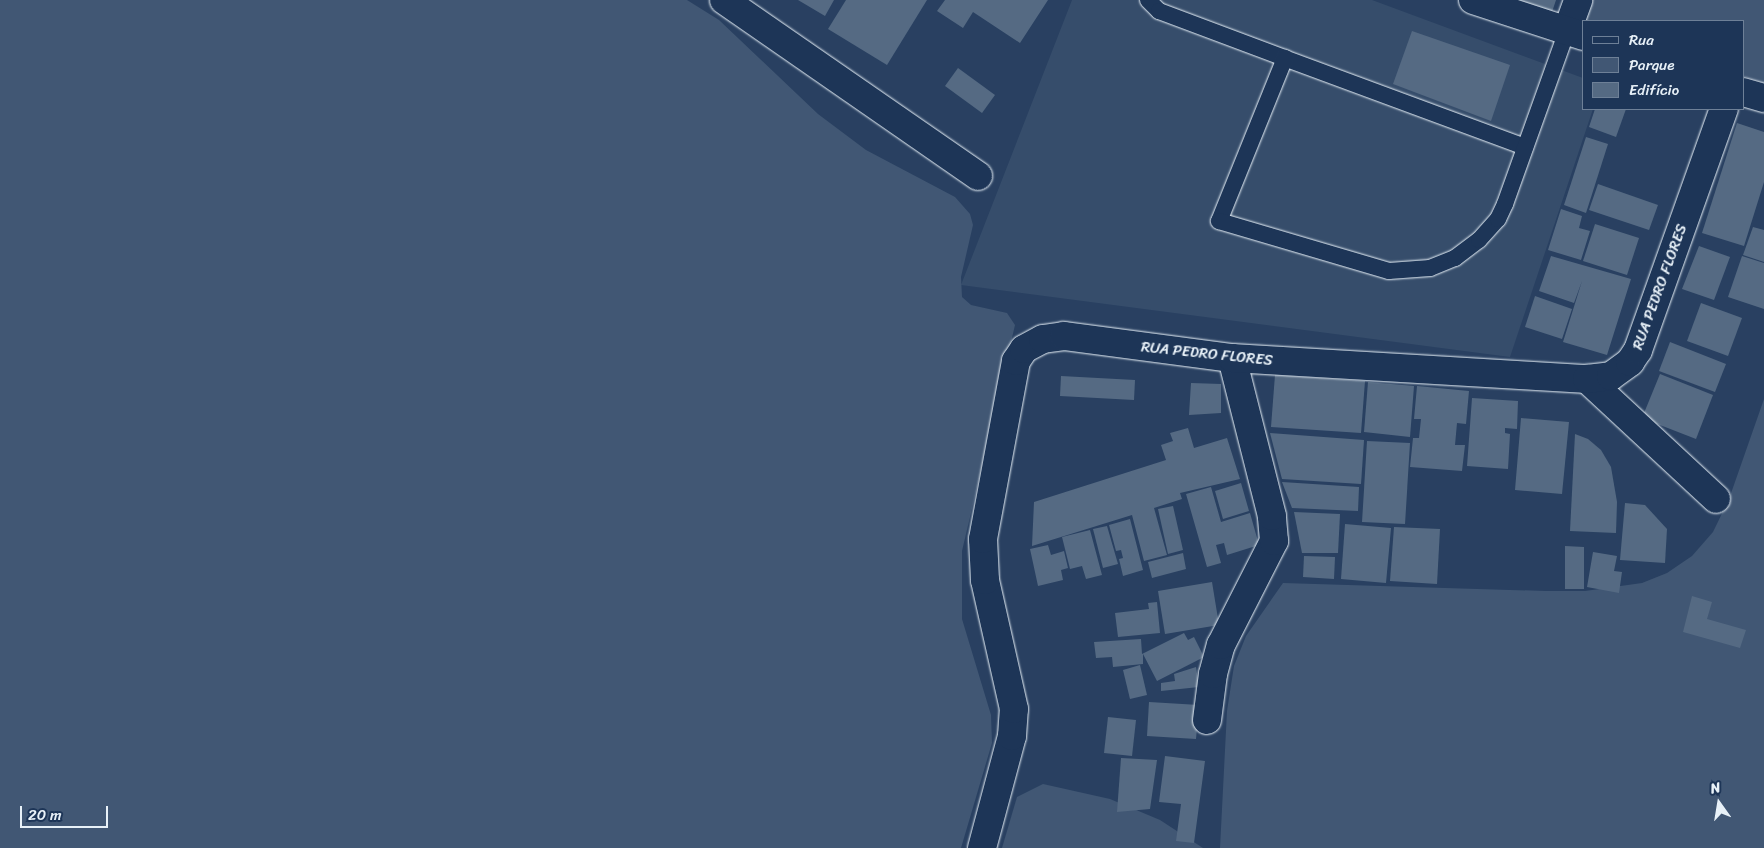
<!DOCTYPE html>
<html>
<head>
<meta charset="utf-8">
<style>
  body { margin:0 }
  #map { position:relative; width:1764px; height:848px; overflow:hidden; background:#294061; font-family:Sriracha,sans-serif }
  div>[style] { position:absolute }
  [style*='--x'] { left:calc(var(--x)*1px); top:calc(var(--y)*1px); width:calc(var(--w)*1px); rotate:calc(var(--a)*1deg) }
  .built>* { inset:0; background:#364d6b }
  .green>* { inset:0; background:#415774 }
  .building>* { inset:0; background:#556a83 }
  .roads { filter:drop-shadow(0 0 1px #e8f1f8) drop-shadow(0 0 1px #e8f1f8) }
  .service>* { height:16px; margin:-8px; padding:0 8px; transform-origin:8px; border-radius:8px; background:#1d3557 }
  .minor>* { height:28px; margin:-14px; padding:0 14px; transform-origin:14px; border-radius:14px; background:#1d3557 }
  .tertiary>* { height:28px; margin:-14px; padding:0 14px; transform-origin:14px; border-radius:14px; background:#1d3557 }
  .secondary>* { height:28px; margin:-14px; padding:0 14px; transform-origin:14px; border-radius:14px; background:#1d3557 }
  span { translate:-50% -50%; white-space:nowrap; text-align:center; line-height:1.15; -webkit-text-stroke:5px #1d3557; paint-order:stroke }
  .street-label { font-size:15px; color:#e8f1f8 }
  .legend { position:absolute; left:1582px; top:20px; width:162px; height:90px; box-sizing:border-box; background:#1d3557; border:1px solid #6e8097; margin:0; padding:6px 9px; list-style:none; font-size:15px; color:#e8f1f8 }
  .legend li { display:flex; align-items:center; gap:10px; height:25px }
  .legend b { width:25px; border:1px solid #6e8097 }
  .north { position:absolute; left:1694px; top:778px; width:50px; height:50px; -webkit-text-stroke:4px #1d3557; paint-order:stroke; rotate:347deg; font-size:14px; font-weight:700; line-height:20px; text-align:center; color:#e8f1f8 }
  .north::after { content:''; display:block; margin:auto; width:18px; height:22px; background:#e8f1f8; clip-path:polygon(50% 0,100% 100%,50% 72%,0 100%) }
  .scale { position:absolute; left:20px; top:806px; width:88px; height:22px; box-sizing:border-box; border:2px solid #e8f1f8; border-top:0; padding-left:6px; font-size:15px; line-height:18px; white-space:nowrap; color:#e8f1f8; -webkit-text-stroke:4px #1d3557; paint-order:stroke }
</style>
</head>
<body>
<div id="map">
  <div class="built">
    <i style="clip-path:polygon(1072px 0,1372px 0,1583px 78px,1583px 109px,1593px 109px,1510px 357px,961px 285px)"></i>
  </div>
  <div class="green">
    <i style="clip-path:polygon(0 0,687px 0,719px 20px,818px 114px,866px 150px,955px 197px,970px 214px,973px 225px,961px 277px,962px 297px,971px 305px,1007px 313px,1015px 325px,962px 551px,962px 619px,991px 715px,992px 743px,961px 848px,0 848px)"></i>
    <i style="clip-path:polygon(1587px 0,1764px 0,1764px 83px,1743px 76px,1743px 21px,1586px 21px,1581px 19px)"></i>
    <i style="clip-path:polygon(1764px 399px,1764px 848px,1220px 848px,1227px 711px,1234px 666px,1246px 636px,1283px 583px,1546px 591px,1585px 591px,1642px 583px,1667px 573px,1692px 556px,1713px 532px,1729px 499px)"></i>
    <i style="clip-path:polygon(1043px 784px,1110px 799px,1160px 820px,1203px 848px,1002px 848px,1017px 797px)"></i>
  </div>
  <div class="building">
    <i style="clip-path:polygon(798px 0,834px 0,825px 16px)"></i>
    <i style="clip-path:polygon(846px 0,927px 0,887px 65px,828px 29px)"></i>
    <i style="clip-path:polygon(945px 0,1048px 0,1020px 43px,973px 12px,963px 28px,937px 11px)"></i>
    <i style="clip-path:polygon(1516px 0,1556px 0,1549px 21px)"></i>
    <i style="clip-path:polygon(1412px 31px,1510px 65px,1491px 121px,1393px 84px)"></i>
    <i style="clip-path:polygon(958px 68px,995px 95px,982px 113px,945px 86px)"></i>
    <i style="clip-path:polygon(1595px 109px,1626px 109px,1616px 137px,1589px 127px)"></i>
    <i style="clip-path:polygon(1737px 123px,1764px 132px,1764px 182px,1744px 246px,1702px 233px)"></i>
    <i style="clip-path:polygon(1586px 137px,1608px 144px,1586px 213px,1564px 205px)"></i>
    <i style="clip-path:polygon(1598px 184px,1658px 205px,1649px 230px,1589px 210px)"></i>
    <i style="clip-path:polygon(1561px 209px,1582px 216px,1579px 228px,1590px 231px,1581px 260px,1548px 250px)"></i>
    <i style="clip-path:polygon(1595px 224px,1639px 238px,1627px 275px,1583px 261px)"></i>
    <i style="clip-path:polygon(1753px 227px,1764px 230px,1764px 262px,1743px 255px)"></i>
    <i style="clip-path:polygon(1699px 246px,1730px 257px,1714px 300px,1682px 289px)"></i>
    <i style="clip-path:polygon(1551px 256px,1631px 279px,1607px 355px,1563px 342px,1582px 281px,1574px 303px,1539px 291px)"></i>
    <i style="clip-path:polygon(1742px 256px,1764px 263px,1764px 309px,1728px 297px)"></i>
    <i style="clip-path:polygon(1535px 296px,1572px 309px,1562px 339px,1525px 327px)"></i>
    <i style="clip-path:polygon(1701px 303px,1742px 318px,1728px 356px,1687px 341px)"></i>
    <i style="clip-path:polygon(1670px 342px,1726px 364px,1715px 392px,1659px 371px)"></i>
    <i style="clip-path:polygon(1660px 374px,1713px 395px,1696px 439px,1642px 418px)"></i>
    <i style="clip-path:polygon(1275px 375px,1365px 381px,1361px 433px,1271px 427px)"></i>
    <i style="clip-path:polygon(1061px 376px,1135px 380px,1134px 400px,1060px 396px)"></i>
    <i style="clip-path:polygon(1368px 382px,1414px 386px,1410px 437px,1364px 432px)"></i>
    <i style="clip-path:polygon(1191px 383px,1221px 384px,1221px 413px,1189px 415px)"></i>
    <i style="clip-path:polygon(1417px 386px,1469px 391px,1466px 424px,1457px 423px,1455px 445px,1465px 445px,1462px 471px,1410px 467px,1413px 438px,1419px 438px,1421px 419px,1414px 419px)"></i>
    <i style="clip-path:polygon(1472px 398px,1518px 401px,1517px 429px,1505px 428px,1505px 433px,1510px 434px,1508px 469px,1467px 466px)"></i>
    <i style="clip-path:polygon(1521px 418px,1569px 422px,1562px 494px,1515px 490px)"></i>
    <i style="clip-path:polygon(1188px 428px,1194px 448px,1227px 438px,1240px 479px,1180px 493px,1182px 499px,1154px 508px,1167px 555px,1144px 561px,1132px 515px,1032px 546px,1034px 502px,1166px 460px,1161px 445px,1173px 441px,1170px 433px)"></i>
    <i style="clip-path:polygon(1270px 433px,1364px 440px,1361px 484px,1282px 479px)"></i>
    <i style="clip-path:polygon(1575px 434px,1588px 439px,1601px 450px,1611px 467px,1617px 502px,1616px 533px,1570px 531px)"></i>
    <i style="clip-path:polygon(1367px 441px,1410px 443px,1405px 524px,1362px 522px)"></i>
    <i style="clip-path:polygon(1282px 482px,1359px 487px,1358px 511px,1292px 508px)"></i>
    <i style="clip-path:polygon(1241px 483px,1249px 511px,1223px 519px,1215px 491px)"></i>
    <i style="clip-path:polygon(1211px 487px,1221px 522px,1250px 513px,1259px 545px,1227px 555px,1224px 543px,1216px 545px,1221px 563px,1207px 567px,1186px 494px)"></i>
    <i style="clip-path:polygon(1625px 503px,1645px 505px,1667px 529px,1665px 563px,1620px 560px)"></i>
    <i style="clip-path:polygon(1173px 506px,1183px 550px,1168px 554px,1158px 509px)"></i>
    <i style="clip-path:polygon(1294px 512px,1340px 514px,1338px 553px,1302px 553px)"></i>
    <i style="clip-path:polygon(1130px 519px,1143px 570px,1123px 576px,1119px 559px,1123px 558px,1121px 550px,1116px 551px,1109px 525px)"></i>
    <i style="clip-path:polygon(1345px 524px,1391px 528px,1386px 583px,1341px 579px)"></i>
    <i style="clip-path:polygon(1107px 526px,1118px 564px,1103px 568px,1093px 529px)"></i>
    <i style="clip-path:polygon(1394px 527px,1440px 529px,1437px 584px,1390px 581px)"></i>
    <i style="clip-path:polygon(1090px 530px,1102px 575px,1086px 579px,1082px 566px,1070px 569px,1062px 537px)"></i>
    <i style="clip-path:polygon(1048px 545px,1051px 555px,1064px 551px,1068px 568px,1061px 570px,1063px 580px,1038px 586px,1030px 549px)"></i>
    <i style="clip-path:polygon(1565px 546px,1584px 547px,1584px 589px,1565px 589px)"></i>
    <i style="clip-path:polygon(1593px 552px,1617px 556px,1614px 571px,1622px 572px,1619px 593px,1587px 587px)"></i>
    <i style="clip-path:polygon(1183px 553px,1186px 569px,1152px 578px,1148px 562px)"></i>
    <i style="clip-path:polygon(1304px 556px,1335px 557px,1334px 579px,1303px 577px)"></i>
    <i style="clip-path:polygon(1212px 582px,1219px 625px,1165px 634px,1158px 591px)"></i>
    <i style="clip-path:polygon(1692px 596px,1712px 602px,1707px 619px,1746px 630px,1740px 648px,1683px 632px)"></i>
    <i style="clip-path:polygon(1157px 602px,1160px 633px,1118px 637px,1115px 613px,1149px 609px,1148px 603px)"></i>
    <i style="clip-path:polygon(1184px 633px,1188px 640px,1194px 637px,1204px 657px,1157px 681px,1143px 654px,1143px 664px,1113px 667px,1112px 657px,1096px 658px,1094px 642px,1141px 639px,1142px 654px)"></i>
    <i style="clip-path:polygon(1140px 665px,1147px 695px,1130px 699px,1123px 670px)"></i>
    <i style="clip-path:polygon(1196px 667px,1199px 687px,1161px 691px,1161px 683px,1175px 681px,1174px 674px)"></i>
    <i style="clip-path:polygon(1149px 702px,1199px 705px,1196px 739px,1147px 736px)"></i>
    <i style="clip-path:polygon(1108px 717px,1136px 720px,1132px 756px,1104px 753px)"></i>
    <i style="clip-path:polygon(1165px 756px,1205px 761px,1194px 843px,1176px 841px,1181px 804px,1159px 802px)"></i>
    <i style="clip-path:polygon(1121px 758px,1157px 760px,1150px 809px,1117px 812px)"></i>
  </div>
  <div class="roads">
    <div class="service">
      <i style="--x:1148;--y:0;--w:16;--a:45"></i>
      <i style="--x:1159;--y:11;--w:134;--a:20.5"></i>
      <i style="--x:1525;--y:147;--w:256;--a:-159.7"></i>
      <i style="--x:1285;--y:58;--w:176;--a:112"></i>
      <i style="--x:1219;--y:221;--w:177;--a:16.4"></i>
      <i style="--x:1389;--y:271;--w:41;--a:-4.2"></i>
      <i style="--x:1430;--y:268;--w:27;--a:-22"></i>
      <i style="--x:1455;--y:258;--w:30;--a:-37"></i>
      <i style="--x:1479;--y:240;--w:28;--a:-48"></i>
      <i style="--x:1498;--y:219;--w:17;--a:-65"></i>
      <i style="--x:1505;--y:204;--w:184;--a:-70.3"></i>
    </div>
    <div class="minor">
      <i style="--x:724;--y:0;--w:309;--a:34.7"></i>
      <i style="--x:1587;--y:379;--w:176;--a:42.9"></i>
      <i style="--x:1207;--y:720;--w:46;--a:-82.6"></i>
      <i style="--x:1213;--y:674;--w:30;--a:-75"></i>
      <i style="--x:1221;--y:645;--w:117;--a:-63"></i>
      <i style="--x:1274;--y:541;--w:25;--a:-95"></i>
      <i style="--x:1272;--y:516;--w:163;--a:-104.2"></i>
      <i style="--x:982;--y:848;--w:116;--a:-75"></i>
      <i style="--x:1012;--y:736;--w:27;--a:-86"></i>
      <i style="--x:1014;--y:709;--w:132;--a:-102.7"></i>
      <i style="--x:985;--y:580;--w:41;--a:-92.8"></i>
      <i style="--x:983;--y:539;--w:181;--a:-79.5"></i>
      <i style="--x:1016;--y:361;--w:14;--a:-56"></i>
      <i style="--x:1024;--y:349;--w:21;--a:-28"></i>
      <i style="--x:1043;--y:339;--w:21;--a:-8"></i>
      <i style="--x:1064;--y:336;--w:169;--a:7.5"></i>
      <i style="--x:1232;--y:358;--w:356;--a:3.4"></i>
      <i style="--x:1587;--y:379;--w:24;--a:-7"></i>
      <i style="--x:1611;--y:376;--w:24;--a:-36"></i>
      <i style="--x:1630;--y:362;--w:14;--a:-56"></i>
      <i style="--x:1638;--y:350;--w:256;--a:-70.4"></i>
    </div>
    <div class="tertiary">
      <i style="--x:1567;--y:31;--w:33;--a:-70"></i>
    </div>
    <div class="secondary">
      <i style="--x:1473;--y:0;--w:116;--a:18.1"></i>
      <i style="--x:1743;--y:92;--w:22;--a:16"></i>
    </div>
  </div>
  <div class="street-label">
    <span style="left:1660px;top:287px;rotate:-70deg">RUA PEDRO FLORES</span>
    <span style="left:1207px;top:354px;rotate:6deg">RUA PEDRO FLORES</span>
  </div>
  <ul class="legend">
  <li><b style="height:6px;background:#1d3557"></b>Rua</li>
  <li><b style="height:14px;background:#415774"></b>Parque</li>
  <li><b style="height:14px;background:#556a83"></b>Edifício</li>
  </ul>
  <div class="north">N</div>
  <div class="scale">20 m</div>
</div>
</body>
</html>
